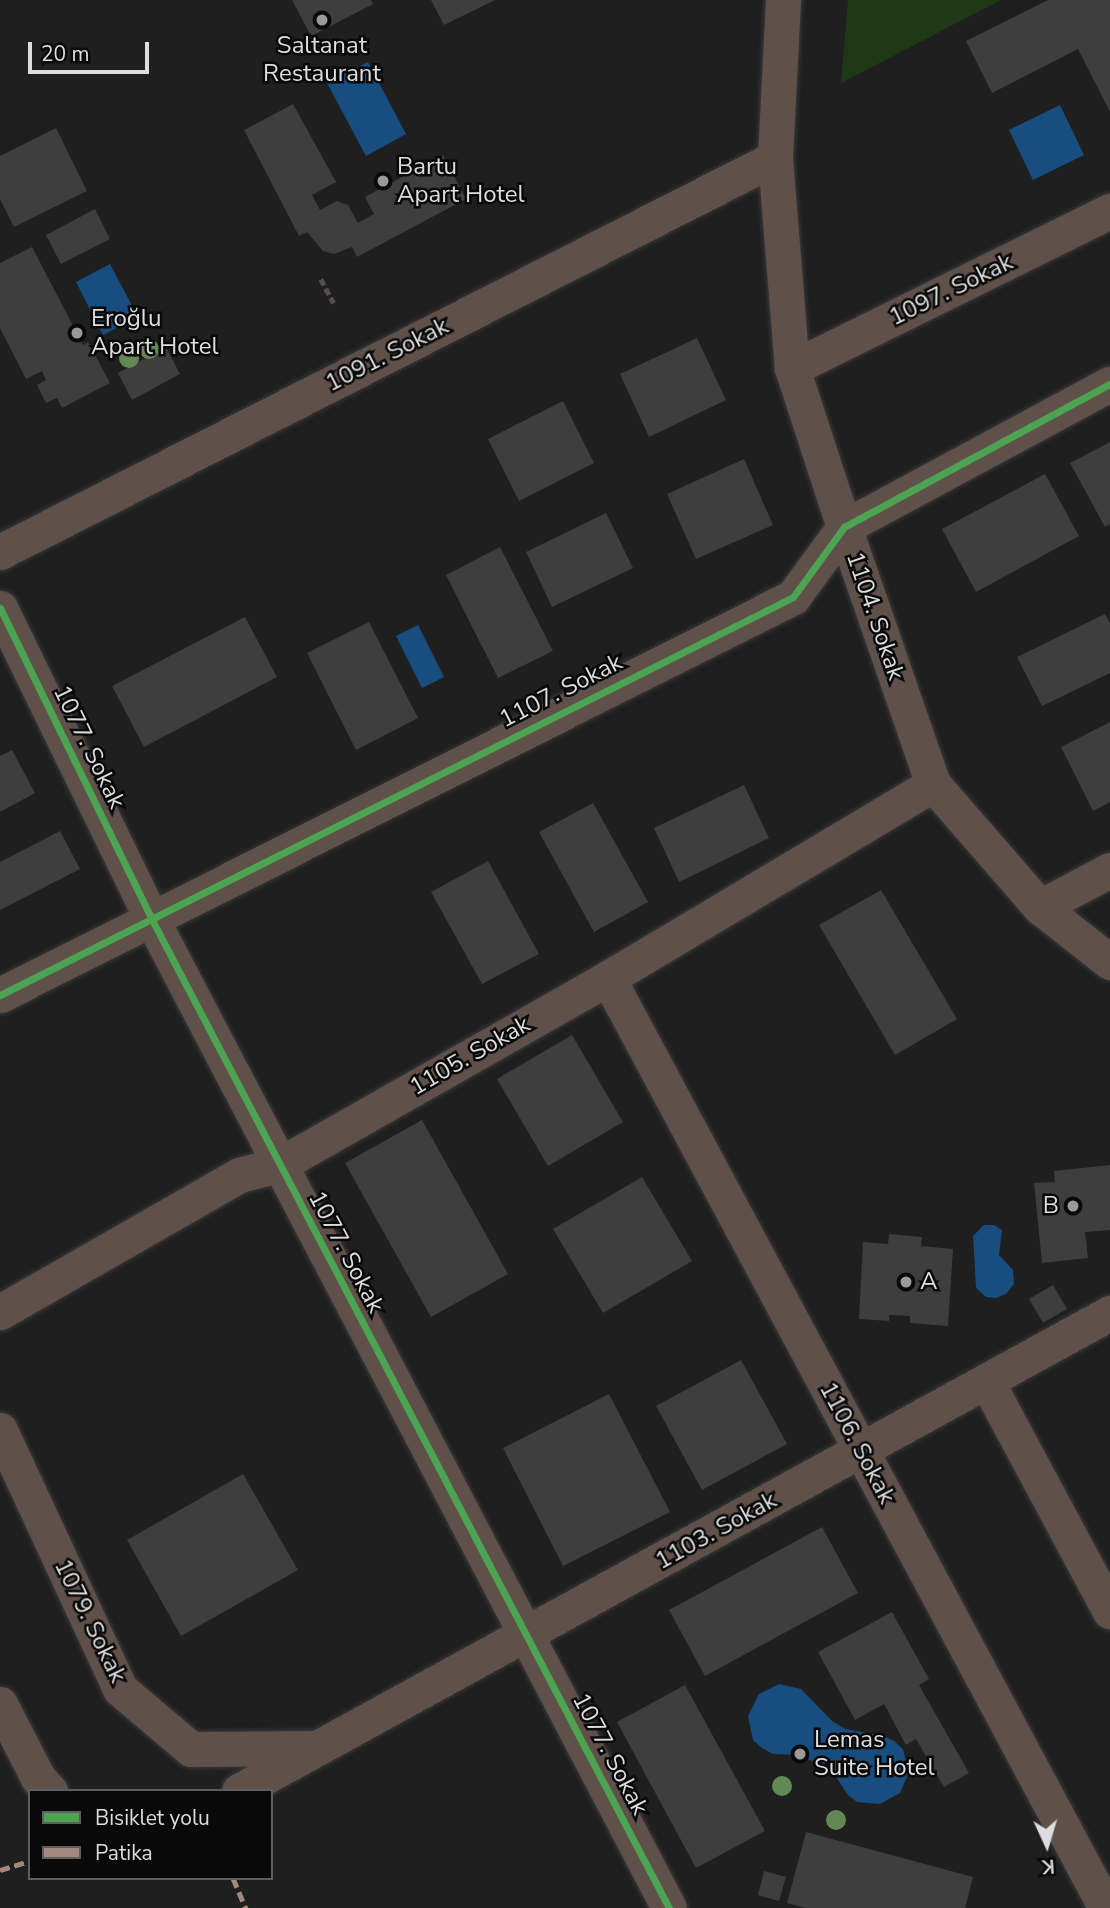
<!DOCTYPE html>
<html>
<head>
<meta charset="utf-8">
<style>
  body { margin:0 }
  #map { position:relative; width:1110px; height:1908px; overflow:hidden; background:#1f1f20; font-family:"Nunito Sans",sans-serif }
  div>[style] { position:absolute }
  [style*='--x'] { left:calc(var(--x)*1px); top:calc(var(--y)*1px); width:calc(var(--w)*1px); rotate:calc(var(--a)*1deg) }
  .green>* { inset:0; background:#1f3917 }
  .water>* { inset:0; background:#184d80 }
  .building>* { inset:0; background:#3e3e3e }
  .path>* { height:4.5px; margin-top:-2.25px; transform-origin:0; background:repeating-linear-gradient(90deg,#564e49 0 7px,transparent 0 10.5px) }
  .roads { filter:drop-shadow(0 0 2px #3a393b) drop-shadow(0 0 2px #3a393b) }
  .minor>* { height:35px; margin:-17.5px; padding:0 17.5px; transform-origin:17.5px; border-radius:17.5px; background:#5f5149 }
  .quiet>* { height:5px; margin-top:-2.5px; transform-origin:0; background:repeating-linear-gradient(90deg,#a5887d 0 10px,transparent 0 15px) }
  .cycleway>* { height:7px; margin:-3.5px; padding:0 3.5px; transform-origin:3.5px; border-radius:3.5px; background:#4ca352 }
  .trees>* { width:20px; height:20px; margin:-10px; border-radius:50%; background:#628856 }
  .dots>* { width:19px; height:19px; translate:-50% -50%; box-sizing:border-box; border:4px solid #09090a; border-radius:50% }
  span { translate:-50% -50%; white-space:nowrap; text-align:center; line-height:1.15; -webkit-text-stroke:5px #09090a; paint-order:stroke }
  .poi-label { font-size:24px; color:#dddcde }
  .left { translate:0 -50%; text-align:left }
  .right { translate:-100% -50%; text-align:right }
  .street-label { font-size:24px; color:#dddcde }
  .legend { position:absolute; left:28px; top:1789px; width:245px; height:91px; box-sizing:border-box; background:#09090a; border:2px solid #5e5d5f; margin:0; padding:9px 12px; list-style:none; font-size:21px; color:#dddcde }
  .legend li { display:flex; align-items:center; gap:14px; height:35px }
  .legend b { width:35px; border:2px solid #5e5d5f }
  .north { position:absolute; left:1012px; top:1810px; width:70px; height:70px; -webkit-text-stroke:5px #09090a; paint-order:stroke; rotate:176deg; font-size:19px; font-weight:700; line-height:28px; text-align:center; color:#dddcde }
  .north::after { content:''; display:block; margin:auto; width:24px; height:32px; background:#dddcde; clip-path:polygon(50% 0,100% 100%,50% 72%,0 100%) }
  .scale { position:absolute; left:28px; top:42px; width:121px; height:32px; box-sizing:border-box; border:4px solid #dddcde; border-top:0; padding-left:9px; font-size:21px; line-height:24px; white-space:nowrap; color:#dddcde; -webkit-text-stroke:5px #09090a; paint-order:stroke }
</style>
</head>
<body>
<div id="map">
  <div class="green">
    <i style="clip-path:polygon(848px 0,1001px 0,841px 83px)"></i>
  </div>
  <div class="water">
    <i style="clip-path:polygon(368px 62px,406px 134px,366px 156px,327px 83px)"></i>
    <i style="clip-path:polygon(1060px 105px,1084px 155px,1033px 180px,1009px 130px)"></i>
    <i style="clip-path:polygon(110px 264px,138px 317px,103px 335px,76px 282px)"></i>
    <i style="clip-path:polygon(418px 625px,444px 677px,422px 688px,396px 636px)"></i>
    <i style="clip-path:polygon(984px 1225px,994px 1225px,1002px 1230px,999px 1255px,1013px 1270px,1014px 1284px,1006px 1294px,996px 1298px,986px 1297px,976px 1288px,973px 1236px)"></i>
    <i style="clip-path:polygon(779px 1684px,801px 1689px,832px 1721px,845px 1729px,884px 1736px,894px 1741px,903px 1749px,909px 1772px,900px 1793px,880px 1804px,857px 1802px,848px 1795px,836px 1777px,817px 1763px,797px 1755px,773px 1754px,762px 1748px,753px 1740px,748px 1716px,759px 1694px)"></i>
  </div>
  <div class="building">
    <i style="clip-path:polygon(292px 0,371px 0,373px 4px,311px 36px)"></i>
    <i style="clip-path:polygon(431px 0,495px 0,444px 25px)"></i>
    <i style="clip-path:polygon(1048px 0,1110px 0,1110px 112px,1078px 49px,992px 93px,966px 41px)"></i>
    <i style="clip-path:polygon(293px 104px,336px 182px,312px 195px,320px 210px,337px 201px,348px 205px,358px 223px,374px 214px,365px 197px,443px 155px,466px 199px,357px 257px,352px 247px,334px 254px,323px 251px,307px 232px,299px 236px,244px 130px)"></i>
    <i style="clip-path:polygon(56px 128px,87px 191px,14px 227px,0 199px,0 156px)"></i>
    <i style="clip-path:polygon(95px 209px,110px 239px,61px 264px,46px 235px)"></i>
    <i style="clip-path:polygon(32px 247px,83px 345px,88px 342px,110px 383px,62px 408px,57px 398px,46px 403px,37px 385px,46px 380px,42px 371px,26px 379px,0 328px,0 263px)"></i>
    <i style="clip-path:polygon(697px 338px,726px 400px,649px 437px,620px 374px)"></i>
    <i style="clip-path:polygon(166px 347px,180px 374px,132px 400px,118px 373px)"></i>
    <i style="clip-path:polygon(563px 401px,594px 463px,519px 501px,488px 439px)"></i>
    <i style="clip-path:polygon(1110px 442px,1110px 524px,1105px 527px,1070px 463px)"></i>
    <i style="clip-path:polygon(744px 459px,773px 525px,696px 559px,667px 494px)"></i>
    <i style="clip-path:polygon(1045px 474px,1079px 536px,976px 592px,942px 529px)"></i>
    <i style="clip-path:polygon(606px 513px,633px 568px,552px 607px,526px 552px)"></i>
    <i style="clip-path:polygon(500px 547px,553px 651px,498px 678px,446px 575px)"></i>
    <i style="clip-path:polygon(1105px 614px,1110px 623px,1110px 673px,1042px 706px,1017px 657px)"></i>
    <i style="clip-path:polygon(245px 617px,277px 677px,144px 747px,112px 686px)"></i>
    <i style="clip-path:polygon(369px 622px,418px 718px,356px 750px,307px 653px)"></i>
    <i style="clip-path:polygon(1110px 722px,1110px 802px,1093px 811px,1061px 747px)"></i>
    <i style="clip-path:polygon(12px 750px,35px 793px,0 812px,0 756px)"></i>
    <i style="clip-path:polygon(744px 785px,769px 838px,679px 882px,654px 828px)"></i>
    <i style="clip-path:polygon(593px 803px,648px 902px,594px 932px,539px 832px)"></i>
    <i style="clip-path:polygon(60px 831px,80px 869px,0 910px,0 862px)"></i>
    <i style="clip-path:polygon(488px 861px,539px 954px,482px 984px,431px 892px)"></i>
    <i style="clip-path:polygon(881px 890px,957px 1019px,895px 1055px,819px 925px)"></i>
    <i style="clip-path:polygon(572px 1035px,623px 1122px,548px 1166px,497px 1079px)"></i>
    <i style="clip-path:polygon(422px 1120px,508px 1274px,431px 1317px,345px 1163px)"></i>
    <i style="clip-path:polygon(1110px 1165px,1110px 1230px,1085px 1232px,1088px 1258px,1042px 1263px,1034px 1183px,1055px 1182px,1054px 1171px)"></i>
    <i style="clip-path:polygon(642px 1177px,692px 1261px,603px 1313px,553px 1229px)"></i>
    <i style="clip-path:polygon(889px 1234px,922px 1237px,921px 1246px,953px 1249px,948px 1326px,910px 1323px,910px 1316px,889px 1315px,889px 1321px,859px 1319px,863px 1242px,888px 1244px)"></i>
    <i style="clip-path:polygon(1053px 1285px,1067px 1309px,1043px 1323px,1029px 1299px)"></i>
    <i style="clip-path:polygon(741px 1360px,787px 1444px,702px 1490px,656px 1406px)"></i>
    <i style="clip-path:polygon(609px 1394px,670px 1512px,563px 1566px,503px 1448px)"></i>
    <i style="clip-path:polygon(243px 1474px,298px 1570px,181px 1636px,127px 1540px)"></i>
    <i style="clip-path:polygon(822px 1527px,858px 1593px,705px 1676px,669px 1610px)"></i>
    <i style="clip-path:polygon(892px 1612px,929px 1679px,919px 1685px,969px 1773px,944px 1787px,916px 1739px,906px 1745px,884px 1704px,855px 1720px,818px 1652px)"></i>
    <i style="clip-path:polygon(685px 1685px,765px 1831px,696px 1868px,617px 1722px)"></i>
    <i style="clip-path:polygon(806px 1832px,973px 1877px,965px 1908px,805px 1908px,787px 1903px)"></i>
    <i style="clip-path:polygon(764px 1871px,786px 1877px,779px 1901px,758px 1895px)"></i>
  </div>
  <div class="path">
    <i style="--x:321;--y:279;--w:27;--a:62"></i>
  </div>
  <div class="roads">
    <div class="minor">
      <i style="--x:783;--y:0;--w:158;--a:92.9"></i>
      <i style="--x:775;--y:158;--w:211;--a:85.4"></i>
      <i style="--x:792;--y:368;--w:167;--a:71.9"></i>
      <i style="--x:844;--y:527;--w:272;--a:70.9"></i>
      <i style="--x:933;--y:784;--w:163;--a:49"></i>
      <i style="--x:1040;--y:907;--w:89;--a:38.2"></i>
      <i style="--x:792;--y:368;--w:355;--a:-26.3"></i>
      <i style="--x:0;--y:552;--w:869;--a:-26.95"></i>
      <i style="--x:0;--y:608;--w:345;--a:64"></i>
      <i style="--x:151;--y:918;--w:1117;--a:62.38"></i>
      <i style="--x:1040;--y:907;--w:79;--a:-27.9"></i>
      <i style="--x:608;--y:978;--w:1055;--a:61.83"></i>
      <i style="--x:0;--y:995;--w:887;--a:-26.65"></i>
      <i style="--x:793;--y:597;--w:87;--a:-53.9"></i>
      <i style="--x:844;--y:527;--w:302;--a:-28.3"></i>
      <i style="--x:0;--y:1312;--w:275;--a:-29.8"></i>
      <i style="--x:239;--y:1175;--w:41;--a:-14"></i>
      <i style="--x:279;--y:1165;--w:378;--a:-29.6"></i>
      <i style="--x:608;--y:978;--w:378;--a:-30.8"></i>
      <i style="--x:987;--y:1382;--w:260;--a:61.8"></i>
      <i style="--x:0;--y:1430;--w:285;--a:65.1"></i>
      <i style="--x:120;--y:1689;--w:93;--a:40.2"></i>
      <i style="--x:191;--y:1749;--w:123;--a:-0.5"></i>
      <i style="--x:0;--y:1704;--w:83;--a:62.8"></i>
      <i style="--x:38;--y:1778;--w:18;--a:47"></i>
      <i style="--x:239;--y:1791;--w:994;--a:-28.76"></i>
    </div>
  </div>
  <div class="quiet">
    <i style="--x:0;--y:1870;--w:31;--a:-17"></i>
    <i style="--x:233;--y:1878;--w:33;--a:67"></i>
  </div>
  <div class="cycleway">
    <i style="--x:0;--y:608;--w:345;--a:64"></i>
    <i style="--x:151;--y:918;--w:1117;--a:62.38"></i>
    <i style="--x:0;--y:995;--w:887;--a:-26.65"></i>
    <i style="--x:793;--y:597;--w:87;--a:-53.9"></i>
    <i style="--x:844;--y:527;--w:302;--a:-28.3"></i>
  </div>
  <div class="trees">
    <i style="left:149px;top:349px"></i>
    <i style="left:129px;top:358px"></i>
    <i style="left:782px;top:1786px"></i>
    <i style="left:836px;top:1820px"></i>
  </div>
  <div class="dots">
    <i style="left:322px;top:20px;background:#9a9a9c"></i>
    <i style="left:383px;top:181px;background:#9a9a9c"></i>
    <i style="left:77px;top:333px;background:#9a9a9c"></i>
    <i style="left:1073px;top:1206px;background:#9a9a9c"></i>
    <i style="left:906px;top:1282px;background:#9a9a9c"></i>
    <i style="left:800px;top:1754px;background:#9a9a9c"></i>
  </div>
  <div class="poi-label">
    <span style="left:322px;top:60px">Saltanat<br>Restaurant</span>
    <span class="left" style="left:397px;top:181px">Bartu<br>Apart Hotel</span>
    <span class="left" style="left:91px;top:333px">Eroğlu<br>Apart Hotel</span>
    <span class="right" style="left:1059px;top:1206px">B</span>
    <span class="left" style="left:920px;top:1282px">A</span>
    <span class="left" style="left:814px;top:1754px">Lemas<br>Suite Hotel</span>
  </div>
  <div class="street-label">
    <span style="left:951px;top:290px;rotate:-26deg">1097. Sokak</span>
    <span style="left:387px;top:355px;rotate:-27deg">1091. Sokak</span>
    <span style="left:875px;top:616px;rotate:71deg">1104. Sokak</span>
    <span style="left:561px;top:691px;rotate:-27deg">1107. Sokak</span>
    <span style="left:89px;top:747px;rotate:64deg">1077. Sokak</span>
    <span style="left:470px;top:1056px;rotate:-30deg">1105. Sokak</span>
    <span style="left:346px;top:1252px;rotate:62deg">1077. Sokak</span>
    <span style="left:857px;top:1443px;rotate:62deg">1106. Sokak</span>
    <span style="left:716px;top:1531px;rotate:-29deg">1103. Sokak</span>
    <span style="left:90px;top:1621px;rotate:64deg">1079. Sokak</span>
    <span style="left:610px;top:1754px;rotate:62deg">1077. Sokak</span>
  </div>
  <ul class="legend">
  <li><b style="height:9px;background:#4ca352"></b>Bisiklet yolu</li>
  <li><b style="height:9px;background:#a5887d"></b>Patika</li>
  </ul>
  <div class="north">K</div>
  <div class="scale">20 m</div>
</div>
</body>
</html>
